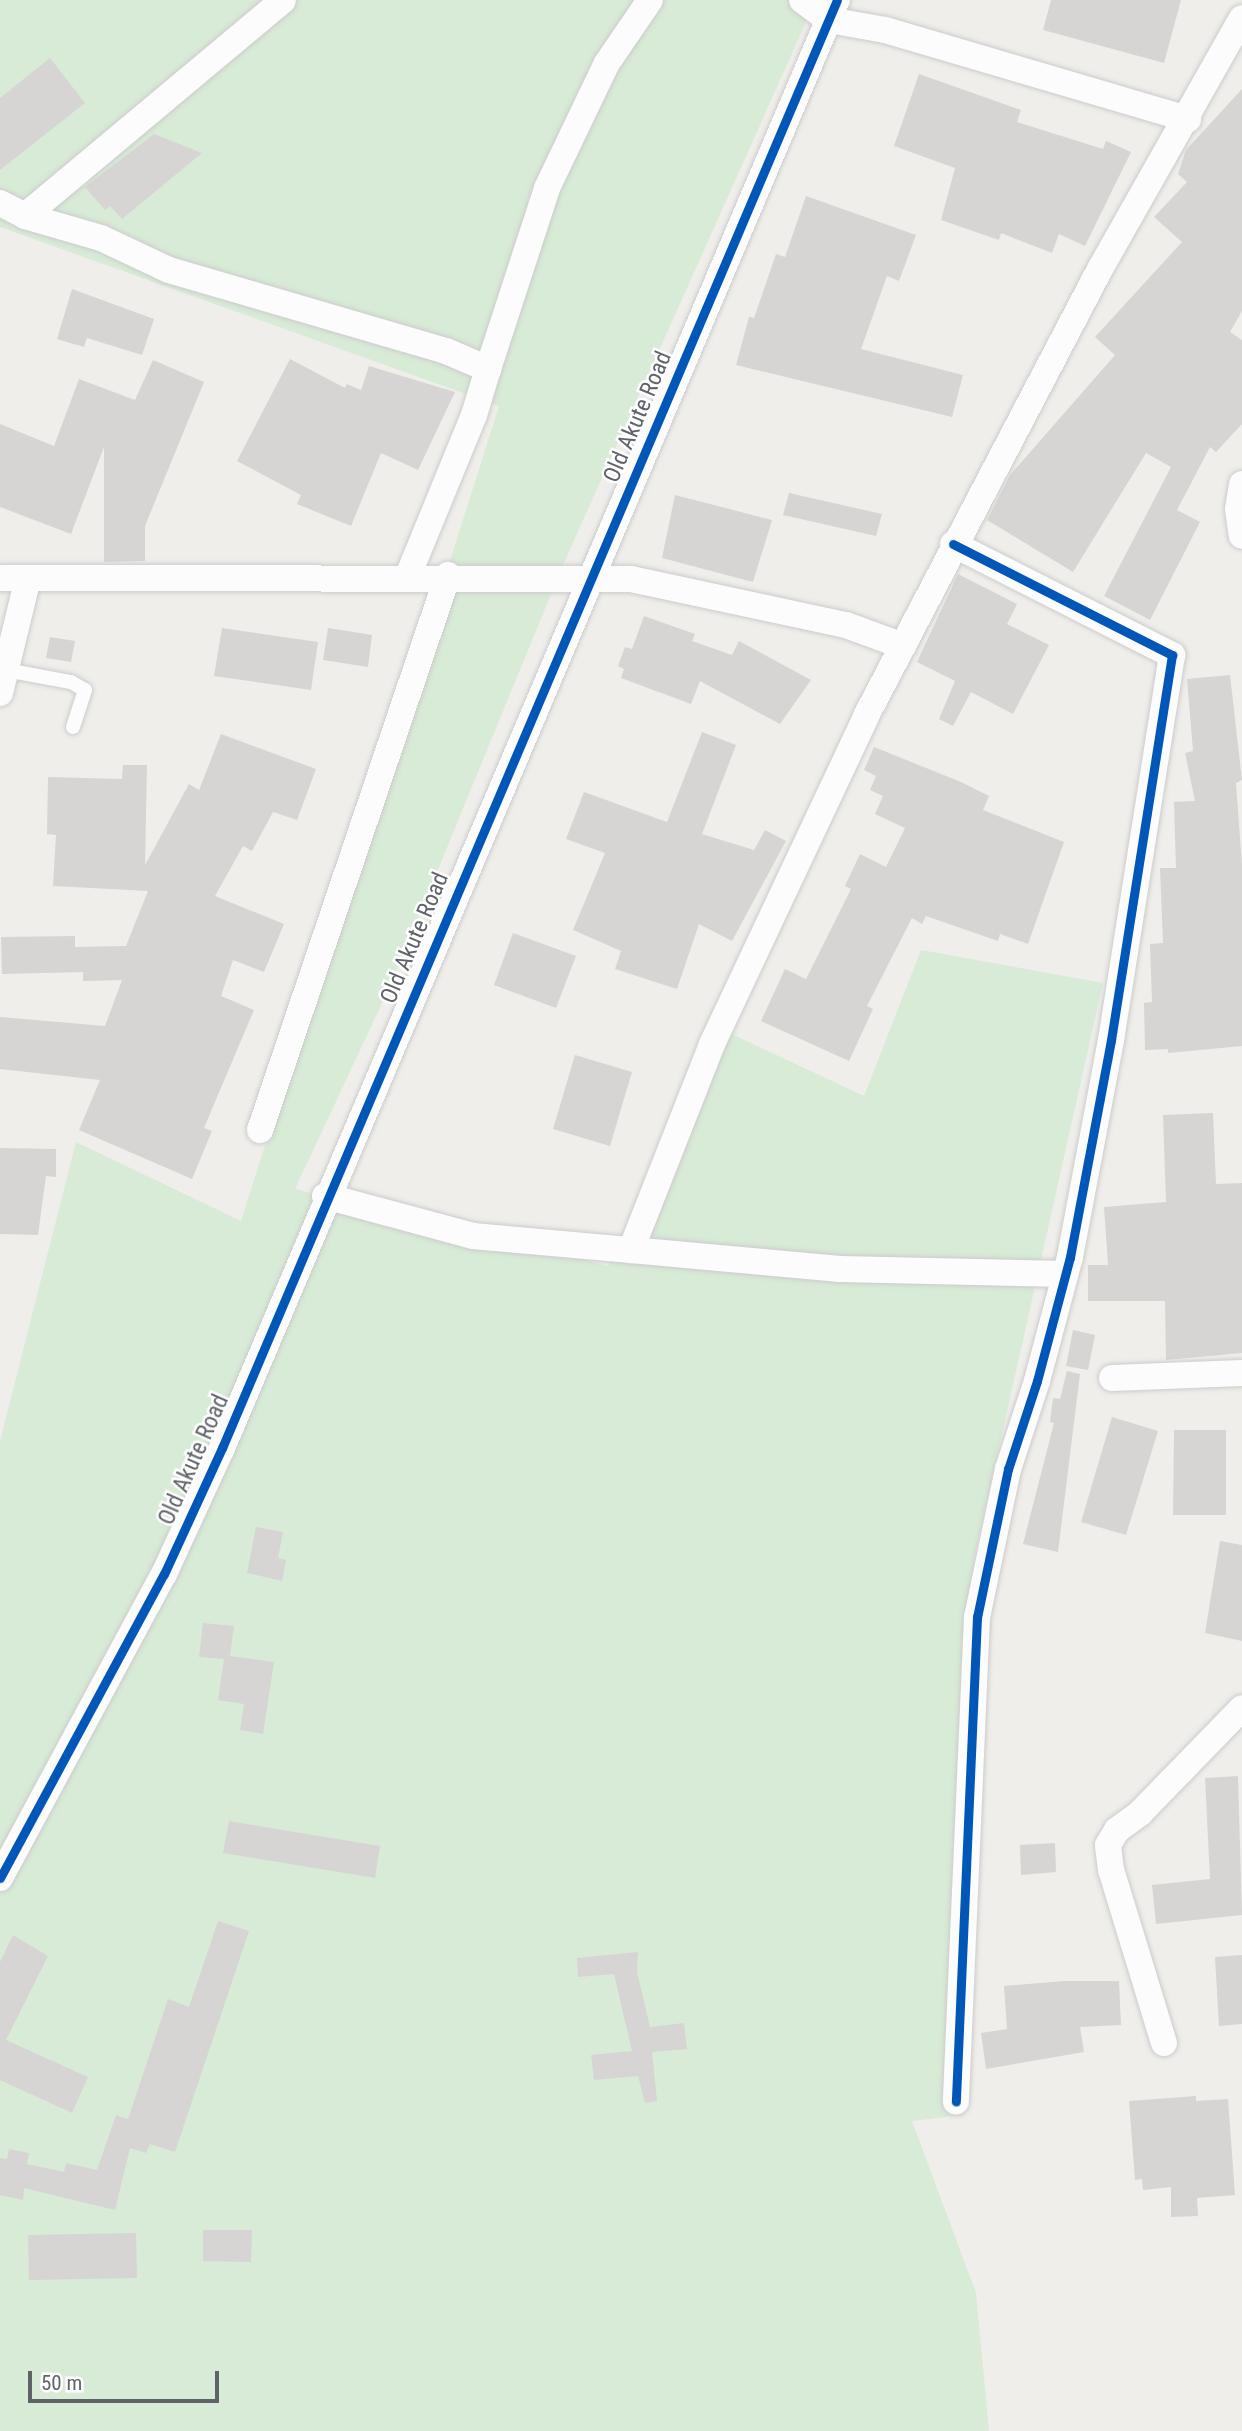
<!DOCTYPE html>
<html>
<head>
<meta charset="utf-8">
<style>
  body { margin:0 }
  #map { position:relative; width:1242px; height:2431px; overflow:hidden; background:#efeeea; font-family:"Roboto Condensed",sans-serif }
  div>[style] { position:absolute }
  [style*='--x'] { left:calc(var(--x)*1px); top:calc(var(--y)*1px); width:calc(var(--w)*1px); rotate:calc(var(--a)*1deg) }
  .green>* { inset:0; background:#d8ebd6 }
  .building>* { inset:0; background:#d6d5d3 }
  .roads { filter:drop-shadow(0 0 2px #cbcccc) drop-shadow(0 0 2px #cbcccc) }
  .service>* { height:14px; margin:-7px; padding:0 7px; transform-origin:7px; border-radius:7px; background:#fdfcfc }
  .minor>* { height:26px; margin:-13px; padding:0 13px; transform-origin:13px; border-radius:13px; background:#fdfcfc }
  .cycleway>* { height:9px; margin:-4.5px; padding:0 4.5px; transform-origin:4.5px; border-radius:4.5px; background:#0057b8 }
  span { translate:-50% -50%; white-space:nowrap; text-align:center; line-height:1.15; -webkit-text-stroke:5px #fff; paint-order:stroke }
  .street-label { font-size:23px; color:#5f6368 }
  .scale { position:absolute; left:28px; top:2371px; width:191px; height:32px; box-sizing:border-box; border:4px solid #5f6368; border-top:0; padding-left:9px; font-size:21px; line-height:24px; white-space:nowrap; color:#5f6368; -webkit-text-stroke:5px #fff; paint-order:stroke }
</style>
</head>
<body>
<div id="map">
  <div class="green">
    <i style="clip-path:polygon(0 0,816px 0,563px 565px,391px 984px,295px 1189px,608px 1266px,723px 1030px,864px 1096px,921px 950px,1103px 983px,974px 1559px,964px 2115px,912px 2121px,976px 2293px,989px 2431px,0 2431px,0 1441px,76px 1142px,241px 1221px,499px 406px,0 227px)"></i>
  </div>
  <div class="building">
    <i style="clip-path:polygon(1051px 0,1181px 0,1164px 63px,1043px 30px)"></i>
    <i style="clip-path:polygon(50px 58px,85px 103px,0 170px,0 98px)"></i>
    <i style="clip-path:polygon(919px 74px,1021px 110px,1017px 122px,1103px 149px,1106px 141px,1131px 152px,1085px 246px,1059px 234px,1052px 253px,1001px 233px,999px 240px,941px 220px,955px 168px,894px 146px)"></i>
    <i style="clip-path:polygon(1242px 89px,1242px 311px,1230px 332px,1242px 340px,1242px 424px,1216px 452px,1210px 447px,1177px 510px,1200px 522px,1150px 620px,1104px 596px,1171px 467px,1146px 453px,1073px 572px,987px 520px,1010px 475px,1115px 355px,1095px 337px,1182px 242px,1154px 217px,1187px 182px,1178px 174px,1186px 150px)"></i>
    <i style="clip-path:polygon(154px 134px,202px 153px,122px 219px,110px 206px,105px 210px,85px 187px)"></i>
    <i style="clip-path:polygon(806px 196px,916px 235px,899px 281px,887px 276px,861px 349px,963px 375px,952px 417px,736px 365px,749px 317px,754px 318px,776px 254px,785px 257px)"></i>
    <i style="clip-path:polygon(72px 289px,154px 319px,142px 355px,87px 338px,84px 347px,57px 339px)"></i>
    <i style="clip-path:polygon(290px 359px,345px 388px,347px 384px,361px 390px,369px 366px,455px 392px,418px 470px,381px 453px,351px 526px,297px 504px,301px 495px,237px 461px)"></i>
    <i style="clip-path:polygon(153px 360px,204px 382px,145px 526px,145px 561px,104px 562px,104px 447px,71px 534px,0 507px,0 424px,54px 446px,79px 379px,135px 400px)"></i>
    <i style="clip-path:polygon(789px 493px,882px 514px,876px 536px,783px 515px)"></i>
    <i style="clip-path:polygon(675px 495px,772px 520px,753px 582px,662px 558px)"></i>
    <i style="clip-path:polygon(958px 574px,1017px 604px,1007px 624px,1049px 645px,1013px 714px,971px 692px,953px 726px,939px 719px,955px 681px,917px 662px)"></i>
    <i style="clip-path:polygon(644px 616px,695px 634px,692px 641px,732px 655px,739px 641px,811px 680px,780px 724px,700px 681px,691px 704px,621px 678px,624px 669px,618px 666px,625px 647px,632px 649px)"></i>
    <i style="clip-path:polygon(222px 628px,318px 642px,311px 690px,214px 676px)"></i>
    <i style="clip-path:polygon(328px 628px,372px 635px,368px 667px,323px 660px)"></i>
    <i style="clip-path:polygon(50px 637px,75px 641px,71px 662px,46px 658px)"></i>
    <i style="clip-path:polygon(1230px 675px,1242px 780px,1236px 783px,1242px 865px,1242px 1046px,1168px 1053px,1168px 1049px,1145px 1050px,1144px 1003px,1152px 1002px,1150px 944px,1163px 943px,1160px 868px,1176px 868px,1174px 802px,1195px 801px,1185px 753px,1193px 751px,1187px 679px)"></i>
    <i style="clip-path:polygon(702px 732px,736px 745px,702px 834px,754px 850px,765px 830px,786px 841px,732px 941px,699px 924px,677px 989px,615px 969px,621px 951px,573px 930px,605px 853px,566px 839px,584px 792px,667px 822px)"></i>
    <i style="clip-path:polygon(221px 734px,316px 769px,297px 820px,273px 812px,252px 851px,243px 846px,215px 896px,284px 924px,264px 972px,233px 960px,221px 996px,254px 1010px,204px 1128px,212px 1131px,192px 1179px,79px 1130px,100px 1080px,0 1069px,0 1017px,105px 1026px,122px 980px,83px 981px,83px 972px,2px 974px,1px 937px,75px 936px,75px 947px,126px 946px,148px 891px,53px 886px,56px 835px,47px 834px,48px 777px,122px 779px,123px 765px,147px 765px,145px 865px,189px 784px,199px 790px)"></i>
    <i style="clip-path:polygon(874px 747px,961px 782px,989px 796px,983px 810px,1064px 842px,1028px 944px,1000px 934px,998px 941px,926px 916px,922px 924px,912px 918px,867px 1006px,873px 1009px,849px 1061px,761px 1021px,785px 969px,806px 979px,851px 889px,845px 886px,860px 854px,886px 867px,905px 828px,875px 814px,883px 796px,870px 790px,876px 776px,864px 770px)"></i>
    <i style="clip-path:polygon(513px 933px,576px 956px,556px 1008px,494px 985px)"></i>
    <i style="clip-path:polygon(575px 1055px,632px 1072px,610px 1146px,553px 1129px)"></i>
    <i style="clip-path:polygon(1213px 1113px,1216px 1184px,1242px 1183px,1242px 1353px,1166px 1360px,1165px 1301px,1088px 1301px,1088px 1265px,1108px 1265px,1104px 1207px,1166px 1202px,1163px 1115px)"></i>
    <i style="clip-path:polygon(0 1148px,56px 1149px,56px 1177px,46px 1176px,38px 1235px,0 1234px)"></i>
    <i style="clip-path:polygon(1073px 1330px,1095px 1335px,1088px 1370px,1066px 1366px)"></i>
    <i style="clip-path:polygon(1067px 1371px,1080px 1374px,1058px 1552px,1023px 1544px,1054px 1423px,1050px 1422px,1053px 1398px,1060px 1399px)"></i>
    <i style="clip-path:polygon(1112px 1417px,1158px 1431px,1126px 1535px,1081px 1522px)"></i>
    <i style="clip-path:polygon(1174px 1430px,1226px 1430px,1226px 1515px,1173px 1515px)"></i>
    <i style="clip-path:polygon(256px 1527px,283px 1532px,278px 1558px,286px 1560px,282px 1581px,247px 1573px)"></i>
    <i style="clip-path:polygon(1220px 1541px,1242px 1545px,1242px 1641px,1205px 1633px)"></i>
    <i style="clip-path:polygon(203px 1623px,234px 1626px,230px 1656px,274px 1662px,263px 1734px,240px 1730px,244px 1704px,218px 1700px,224px 1659px,199px 1657px)"></i>
    <i style="clip-path:polygon(1238px 1776px,1242px 1915px,1156px 1924px,1152px 1885px,1210px 1879px,1205px 1778px)"></i>
    <i style="clip-path:polygon(229px 1821px,380px 1846px,375px 1878px,223px 1853px)"></i>
    <i style="clip-path:polygon(1055px 1843px,1056px 1872px,1021px 1875px,1020px 1845px)"></i>
    <i style="clip-path:polygon(218px 1921px,249px 1931px,175px 2152px,150px 2144px,146px 2153px,130px 2148px,115px 2210px,24px 2188px,23px 2200px,0 2195px,0 2158px,7px 2159px,9px 2149px,29px 2153px,27px 2164px,64px 2172px,66px 2163px,97px 2170px,116px 2115px,128px 2119px,168px 1999px,189px 2007px)"></i>
    <i style="clip-path:polygon(13px 1935px,48px 1956px,6px 2040px,88px 2077px,72px 2113px,0 2080px,0 1962px)"></i>
    <i style="clip-path:polygon(638px 1952px,637px 1972px,650px 2027px,684px 2023px,687px 2049px,652px 2052px,657px 2101px,645px 2103px,638px 2076px,594px 2080px,591px 2055px,632px 2051px,614px 1974px,578px 1977px,577px 1958px)"></i>
    <i style="clip-path:polygon(1242px 1955px,1242px 2024px,1219px 2026px,1215px 1957px)"></i>
    <i style="clip-path:polygon(1064px 1981px,1119px 1981px,1121px 2025px,1080px 2027px,1084px 2052px,986px 2069px,981px 2033px,1007px 2029px,1004px 1986px)"></i>
    <i style="clip-path:polygon(1196px 2096px,1196px 2101px,1228px 2099px,1235px 2195px,1197px 2198px,1198px 2216px,1171px 2217px,1171px 2187px,1143px 2190px,1142px 2179px,1135px 2180px,1129px 2101px)"></i>
    <i style="clip-path:polygon(203px 2230px,252px 2230px,251px 2262px,203px 2261px)"></i>
    <i style="clip-path:polygon(136px 2233px,137px 2278px,29px 2280px,28px 2235px)"></i>
  </div>
  <div class="roads">
    <div class="service">
      <i style="--x:6;--y:670;--w:66;--a:10.5"></i>
      <i style="--x:71;--y:682;--w:16;--a:30"></i>
      <i style="--x:85;--y:690;--w:39;--a:108"></i>
    </div>
    <div class="minor">
      <i style="--x:802;--y:0;--w:34;--a:37"></i>
      <i style="--x:829;--y:20;--w:57;--a:10.1"></i>
      <i style="--x:885;--y:30;--w:316;--a:16.4"></i>
      <i style="--x:0;--y:203;--w:28;--a:27"></i>
      <i style="--x:25;--y:216;--w:79;--a:16.1"></i>
      <i style="--x:101;--y:238;--w:75;--a:25.2"></i>
      <i style="--x:169;--y:270;--w:289;--a:16.3"></i>
      <i style="--x:446;--y:351;--w:46;--a:23.2"></i>
      <i style="--x:488;--y:369;--w:48;--a:106.9"></i>
      <i style="--x:474;--y:415;--w:176;--a:112.3"></i>
      <i style="--x:25;--y:216;--w:336;--a:-39.9"></i>
      <i style="--x:488;--y:369;--w:190;--a:-71.9"></i>
      <i style="--x:547;--y:188;--w:139;--a:-64.4"></i>
      <i style="--x:607;--y:63;--w:76;--a:-55.7"></i>
      <i style="--x:1242;--y:484;--w:25;--a:99"></i>
      <i style="--x:1238;--y:509;--w:27;--a:82"></i>
      <i style="--x:953;--y:544;--w:246;--a:26.9"></i>
      <i style="--x:1172;--y:655;--w:390;--a:99"></i>
      <i style="--x:1111;--y:1040;--w:221;--a:100.7"></i>
      <i style="--x:1070;--y:1257;--w:128;--a:104.9"></i>
      <i style="--x:1037;--y:1381;--w:93;--a:108.2"></i>
      <i style="--x:1008;--y:1469;--w:151;--a:101.8"></i>
      <i style="--x:977;--y:1617;--w:485;--a:92.5"></i>
      <i style="--x:0;--y:578;--w:631;--a:0.09"></i>
      <i style="--x:631;--y:579;--w:220;--a:12.1"></i>
      <i style="--x:846;--y:625;--w:61;--a:20.2"></i>
      <i style="--x:0;--y:693;--w:118;--a:-76.3"></i>
      <i style="--x:260;--y:1130;--w:586;--a:-71.29"></i>
      <i style="--x:325;--y:1196;--w:153;--a:15.1"></i>
      <i style="--x:473;--y:1236;--w:159;--a:5.1"></i>
      <i style="--x:631;--y:1250;--w:221;--a:-68.5"></i>
      <i style="--x:712;--y:1044;--w:362;--a:-64.8"></i>
      <i style="--x:866;--y:716;--w:505;--a:-62.37"></i>
      <i style="--x:1100;--y:269;--w:288;--a:-60.5"></i>
      <i style="--x:631;--y:1250;--w:210;--a:5.2"></i>
      <i style="--x:840;--y:1269;--w:225;--a:1.3"></i>
      <i style="--x:1112;--y:1378;--w:130;--a:-2.2"></i>
      <i style="--x:0;--y:1878;--w:345;--a:-61.7"></i>
      <i style="--x:164;--y:1574;--w:139;--a:-65.3"></i>
      <i style="--x:222;--y:1448;--w:1573;--a:-66.99"></i>
      <i style="--x:1164;--y:2043;--w:181;--a:-107"></i>
      <i style="--x:1111;--y:1870;--w:25;--a:-97"></i>
      <i style="--x:1108;--y:1845;--w:17;--a:-59"></i>
      <i style="--x:1117;--y:1830;--w:29;--a:-36"></i>
      <i style="--x:1140;--y:1813;--w:146;--a:-45.8"></i>
    </div>
  </div>
  <div class="cycleway">
    <i style="--x:953;--y:544;--w:246;--a:26.9"></i>
    <i style="--x:1172;--y:655;--w:390;--a:99"></i>
    <i style="--x:1111;--y:1040;--w:221;--a:100.7"></i>
    <i style="--x:1070;--y:1257;--w:128;--a:104.9"></i>
    <i style="--x:1037;--y:1381;--w:93;--a:108.2"></i>
    <i style="--x:1008;--y:1469;--w:151;--a:101.8"></i>
    <i style="--x:977;--y:1617;--w:485;--a:92.5"></i>
    <i style="--x:0;--y:1878;--w:345;--a:-61.7"></i>
    <i style="--x:164;--y:1574;--w:139;--a:-65.3"></i>
    <i style="--x:222;--y:1448;--w:1573;--a:-66.99"></i>
  </div>
  <div class="street-label">
    <span style="left:638px;top:417px;rotate:-67deg">Old Akute Road</span>
    <span style="left:415px;top:938px;rotate:-67deg">Old Akute Road</span>
    <span style="left:194px;top:1460px;rotate:-66deg">Old Akute Road</span>
  </div>
  <div class="scale">50 m</div>
</div>
</body>
</html>
